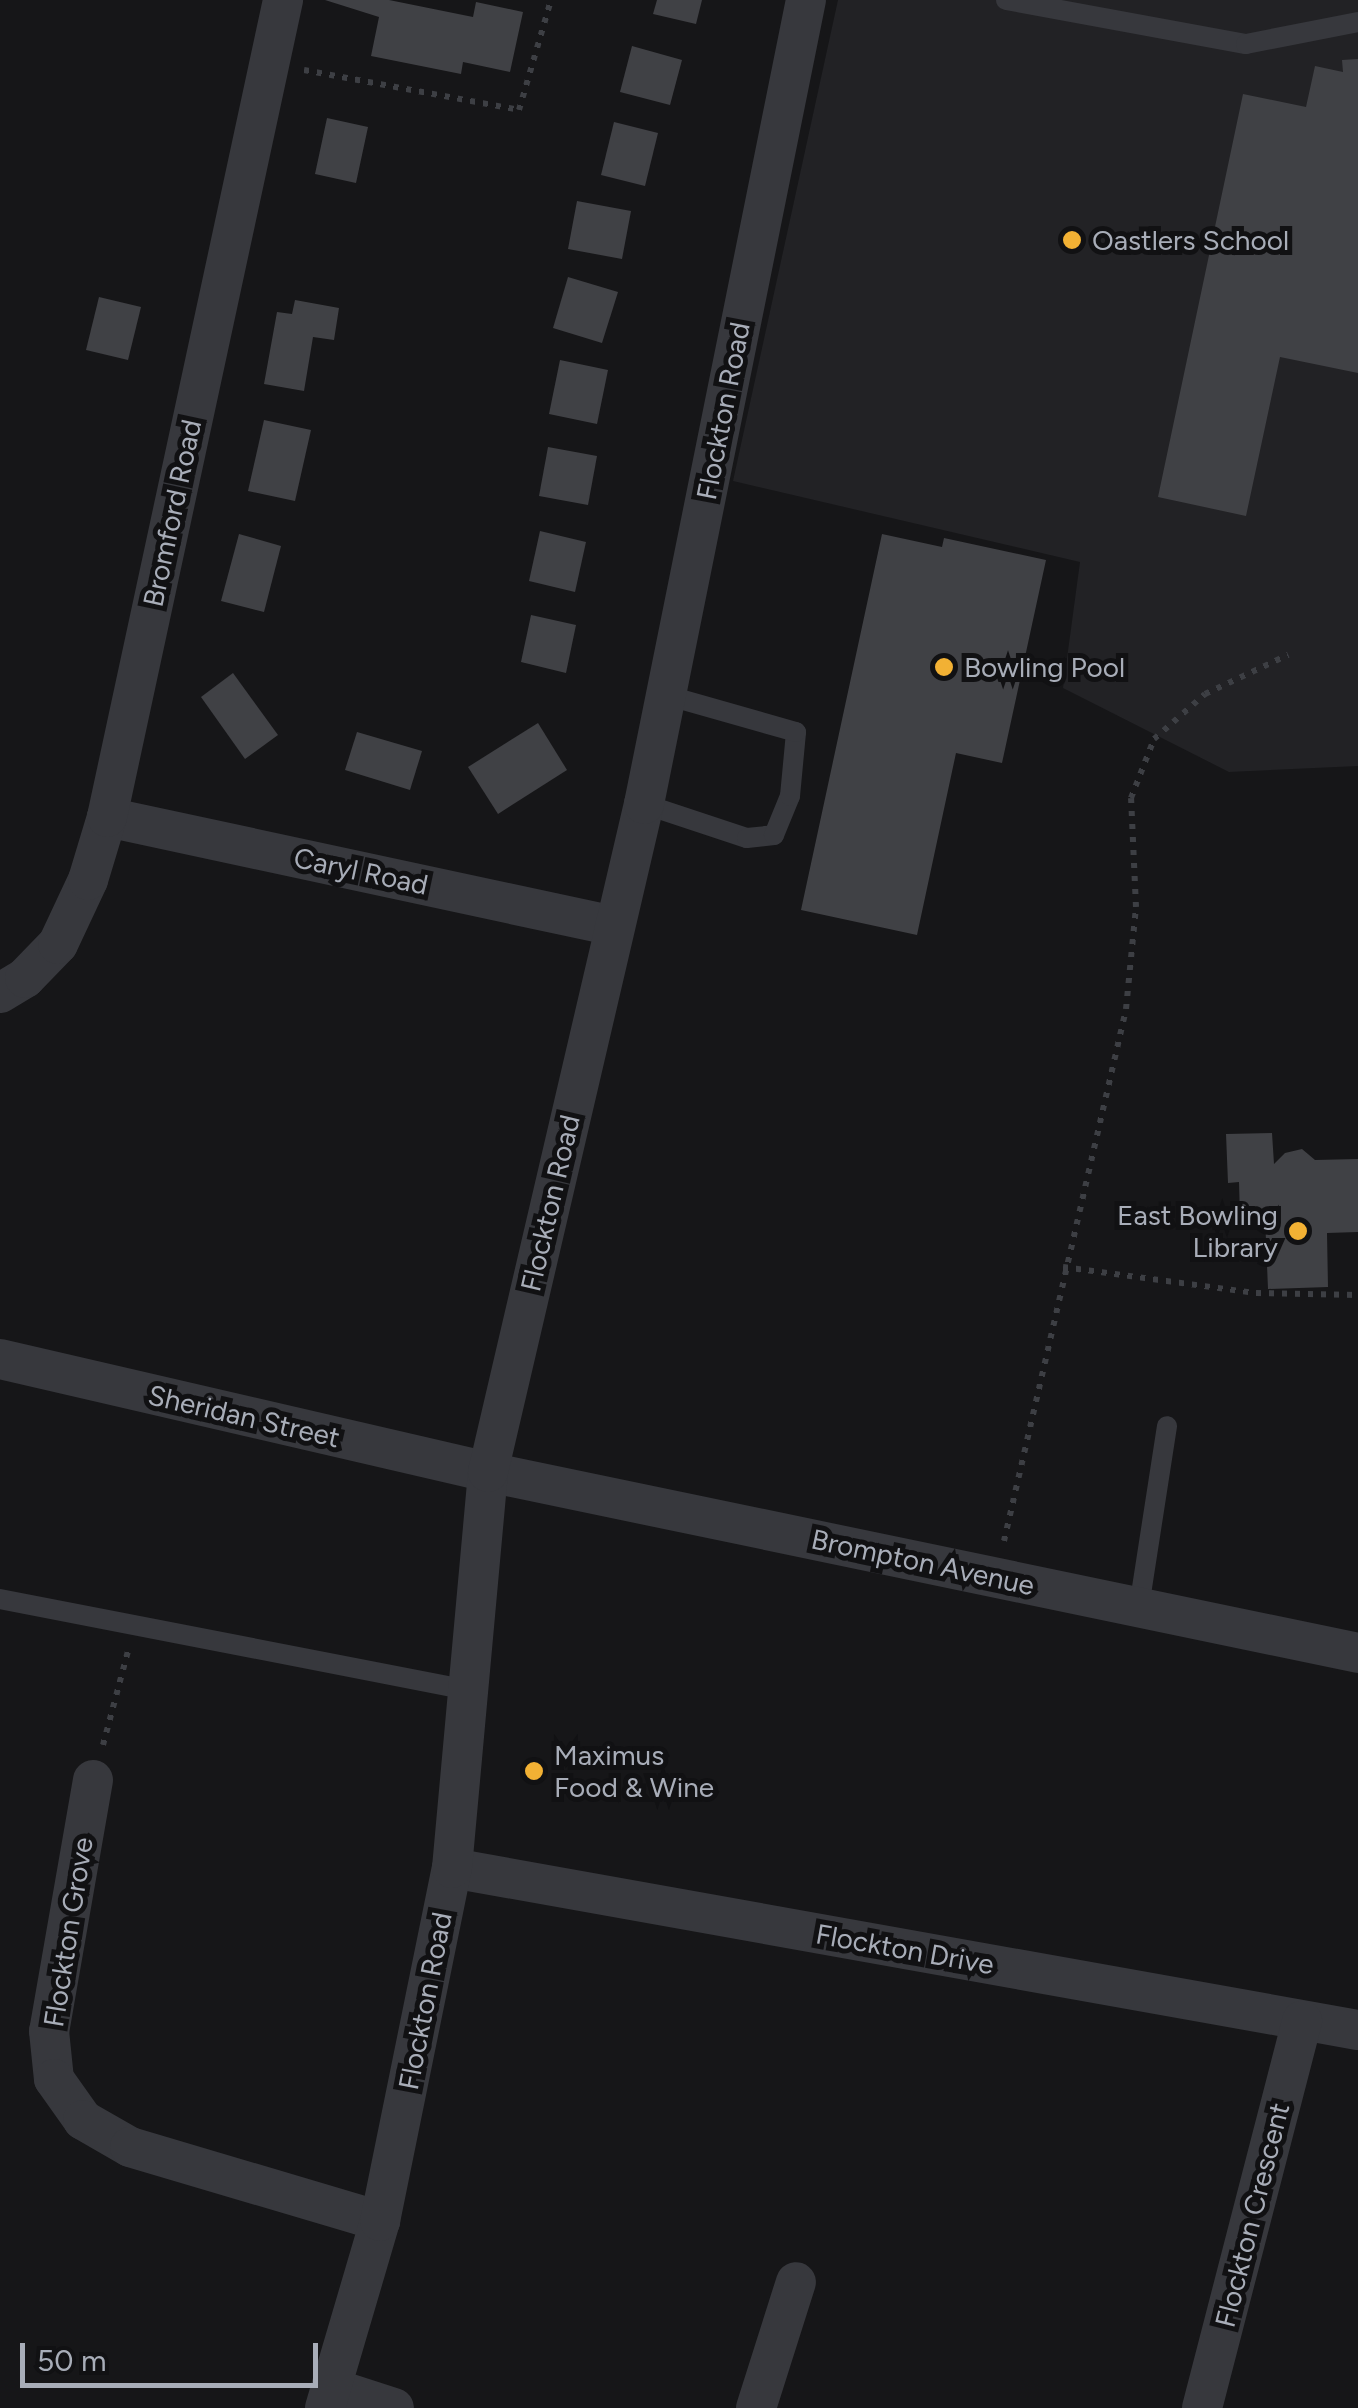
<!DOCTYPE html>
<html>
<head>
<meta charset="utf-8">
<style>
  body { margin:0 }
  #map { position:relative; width:1358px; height:2408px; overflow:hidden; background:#161618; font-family:Figtree,sans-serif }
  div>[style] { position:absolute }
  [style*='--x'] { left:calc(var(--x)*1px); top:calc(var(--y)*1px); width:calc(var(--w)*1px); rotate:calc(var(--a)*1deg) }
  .built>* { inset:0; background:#222225 }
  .building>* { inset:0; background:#404145 }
  .path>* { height:6px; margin-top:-3px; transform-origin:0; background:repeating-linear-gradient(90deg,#3d3f44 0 5px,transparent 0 13px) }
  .lane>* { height:20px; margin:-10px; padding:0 10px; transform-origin:10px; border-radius:10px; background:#37383d }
  .street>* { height:40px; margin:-20px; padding:0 20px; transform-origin:20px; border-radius:20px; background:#37383d }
  .dots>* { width:28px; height:28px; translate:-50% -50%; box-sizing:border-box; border:5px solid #111113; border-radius:50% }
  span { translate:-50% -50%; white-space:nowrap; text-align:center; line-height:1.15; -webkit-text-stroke:10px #111113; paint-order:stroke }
  .poi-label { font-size:28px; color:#a8adb8 }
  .left { translate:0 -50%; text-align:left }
  .right { translate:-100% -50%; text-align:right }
  .street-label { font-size:28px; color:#a8adb8 }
  .scale { position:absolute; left:20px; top:2343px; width:298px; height:45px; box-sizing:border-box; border:5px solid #a8adb8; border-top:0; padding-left:12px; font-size:30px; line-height:35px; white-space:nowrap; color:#a8adb8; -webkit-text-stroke:8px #111113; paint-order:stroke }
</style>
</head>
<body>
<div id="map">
  <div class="built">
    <i style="clip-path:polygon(838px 0,1358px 0,1358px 766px,1229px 772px,1063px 688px,1080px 562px,733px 481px)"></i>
  </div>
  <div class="building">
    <i style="clip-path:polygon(325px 0,389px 0,473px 17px,476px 2px,523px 12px,510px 72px,463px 62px,461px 74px,371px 56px,379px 17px)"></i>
    <i style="clip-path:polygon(657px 0,702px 0,696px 24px,653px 14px)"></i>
    <i style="clip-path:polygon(632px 46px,682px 60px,670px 105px,620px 92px)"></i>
    <i style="clip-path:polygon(1358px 59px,1358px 373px,1280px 357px,1246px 516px,1158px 497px,1243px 94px,1306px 107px,1315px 66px,1343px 72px,1342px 60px)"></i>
    <i style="clip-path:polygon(327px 118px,368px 127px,356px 183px,315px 174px)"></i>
    <i style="clip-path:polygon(614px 122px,658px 133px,645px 186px,601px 175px)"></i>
    <i style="clip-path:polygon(577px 201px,631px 211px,622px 259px,568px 249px)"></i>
    <i style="clip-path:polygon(568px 277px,618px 292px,602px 343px,553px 328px)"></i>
    <i style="clip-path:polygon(99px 297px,141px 307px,128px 360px,86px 350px)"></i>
    <i style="clip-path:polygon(295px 300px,339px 308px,334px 340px,313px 337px,304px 391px,264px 384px,277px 312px,292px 314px)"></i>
    <i style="clip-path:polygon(560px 360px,608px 370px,597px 424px,549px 414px)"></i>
    <i style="clip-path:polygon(264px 420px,311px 430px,295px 501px,248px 491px)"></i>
    <i style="clip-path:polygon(548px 447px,597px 456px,588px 505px,539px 496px)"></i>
    <i style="clip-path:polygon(540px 531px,586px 542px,575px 592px,529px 581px)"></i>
    <i style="clip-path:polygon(239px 534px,281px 546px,264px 612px,221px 601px)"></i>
    <i style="clip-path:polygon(882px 534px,942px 547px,944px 538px,1046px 560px,1002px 763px,956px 753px,917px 935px,801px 910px)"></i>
    <i style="clip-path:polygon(531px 615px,576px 625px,566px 673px,521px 662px)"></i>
    <i style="clip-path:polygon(233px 673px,278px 735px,245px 759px,201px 697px)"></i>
    <i style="clip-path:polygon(538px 723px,567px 770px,498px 814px,468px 767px)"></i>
    <i style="clip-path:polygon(357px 732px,422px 751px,410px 790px,345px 770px)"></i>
    <i style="clip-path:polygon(1272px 1133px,1274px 1164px,1285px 1153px,1302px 1149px,1315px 1160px,1358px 1159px,1358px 1232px,1327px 1233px,1328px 1287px,1268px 1289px,1265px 1217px,1240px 1217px,1239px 1182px,1228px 1183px,1226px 1134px)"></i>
  </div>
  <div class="path">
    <i style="--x:304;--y:70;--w:219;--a:10.5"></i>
    <i style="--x:519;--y:110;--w:115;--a:-73.8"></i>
    <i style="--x:1063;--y:1267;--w:195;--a:7.7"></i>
    <i style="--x:1256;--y:1293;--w:102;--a:1.1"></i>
    <i style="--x:1004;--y:1541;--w:546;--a:-77.08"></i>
    <i style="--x:1126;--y:1009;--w:102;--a:-84.4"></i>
    <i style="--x:1136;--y:907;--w:109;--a:-92.6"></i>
    <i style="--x:1131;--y:798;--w:63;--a:-68.7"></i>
    <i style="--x:1154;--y:739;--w:68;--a:-41.4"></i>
    <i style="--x:1205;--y:694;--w:92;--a:-25.2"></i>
    <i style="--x:103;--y:1745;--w:97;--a:-75.1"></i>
  </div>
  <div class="lane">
    <i style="--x:1006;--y:0;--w:244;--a:10.4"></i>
    <i style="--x:1246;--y:44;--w:114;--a:-11.1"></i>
    <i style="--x:644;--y:804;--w:108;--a:18.3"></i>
    <i style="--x:747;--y:838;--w:27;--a:-6"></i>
    <i style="--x:774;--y:835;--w:42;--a:-67.7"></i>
    <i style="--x:790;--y:796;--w:64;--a:-84.6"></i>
    <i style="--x:796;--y:732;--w:135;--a:-164.1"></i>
    <i style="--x:0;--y:1599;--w:472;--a:11"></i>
    <i style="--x:1139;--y:1607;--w:183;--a:-81.2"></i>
  </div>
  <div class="street">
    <i style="--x:107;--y:817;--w:519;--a:12.13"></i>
    <i style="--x:0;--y:993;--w:29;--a:-31"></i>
    <i style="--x:25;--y:978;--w:47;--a:-45.9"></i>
    <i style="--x:58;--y:944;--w:71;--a:-64.9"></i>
    <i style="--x:88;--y:880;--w:66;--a:-73.2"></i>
    <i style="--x:107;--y:817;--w:836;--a:-77.84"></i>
    <i style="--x:0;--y:1359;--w:501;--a:13.04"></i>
    <i style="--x:488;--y:1472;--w:889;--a:11.75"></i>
    <i style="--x:93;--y:1780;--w:255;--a:99.9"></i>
    <i style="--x:49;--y:2031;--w:48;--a:84.1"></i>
    <i style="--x:54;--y:2079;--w:50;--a:54.7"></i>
    <i style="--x:83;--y:2120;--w:54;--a:29.9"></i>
    <i style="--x:130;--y:2147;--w:261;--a:16.5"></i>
    <i style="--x:452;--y:1868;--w:920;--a:10.14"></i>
    <i style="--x:332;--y:2388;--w:65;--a:17.9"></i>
    <i style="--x:325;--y:2408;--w:195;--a:-73.6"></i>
    <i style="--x:380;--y:2221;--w:360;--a:-78.5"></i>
    <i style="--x:452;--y:1868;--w:398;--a:-84.8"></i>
    <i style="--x:488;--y:1472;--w:686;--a:-76.86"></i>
    <i style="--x:644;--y:804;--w:820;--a:-78.61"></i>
    <i style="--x:756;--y:2408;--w:132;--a:-72.4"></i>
    <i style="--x:1202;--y:2408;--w:400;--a:-75.5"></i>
  </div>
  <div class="dots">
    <i style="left:1072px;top:240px;background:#f2b134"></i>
    <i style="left:944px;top:667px;background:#f2b134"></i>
    <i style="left:1298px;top:1231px;background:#f2b134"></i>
    <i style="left:534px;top:1771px;background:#f2b134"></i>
  </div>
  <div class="poi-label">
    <span class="left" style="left:1092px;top:240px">Oastlers School</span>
    <span class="left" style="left:964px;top:667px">Bowling Pool</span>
    <span class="right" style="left:1278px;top:1231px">East Bowling<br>Library</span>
    <span class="left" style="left:554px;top:1771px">Maximus<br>Food &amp; Wine</span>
  </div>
  <div class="street-label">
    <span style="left:723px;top:411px;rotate:-79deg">Flockton Road</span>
    <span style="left:172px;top:513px;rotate:-78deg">Bromford Road</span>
    <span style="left:361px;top:871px;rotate:12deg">Caryl Road</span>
    <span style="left:550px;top:1203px;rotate:-77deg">Flockton Road</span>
    <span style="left:244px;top:1416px;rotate:13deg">Sheridan Street</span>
    <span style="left:923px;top:1562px;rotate:12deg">Brompton Avenue</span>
    <span style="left:68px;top:1932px;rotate:-81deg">Flockton Grove</span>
    <span style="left:905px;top:1949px;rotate:10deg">Flockton Drive</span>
    <span style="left:425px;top:2001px;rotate:-79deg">Flockton Road</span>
    <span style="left:1252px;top:2215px;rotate:-76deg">Flockton Crescent</span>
  </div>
  <div class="scale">50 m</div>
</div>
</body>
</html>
